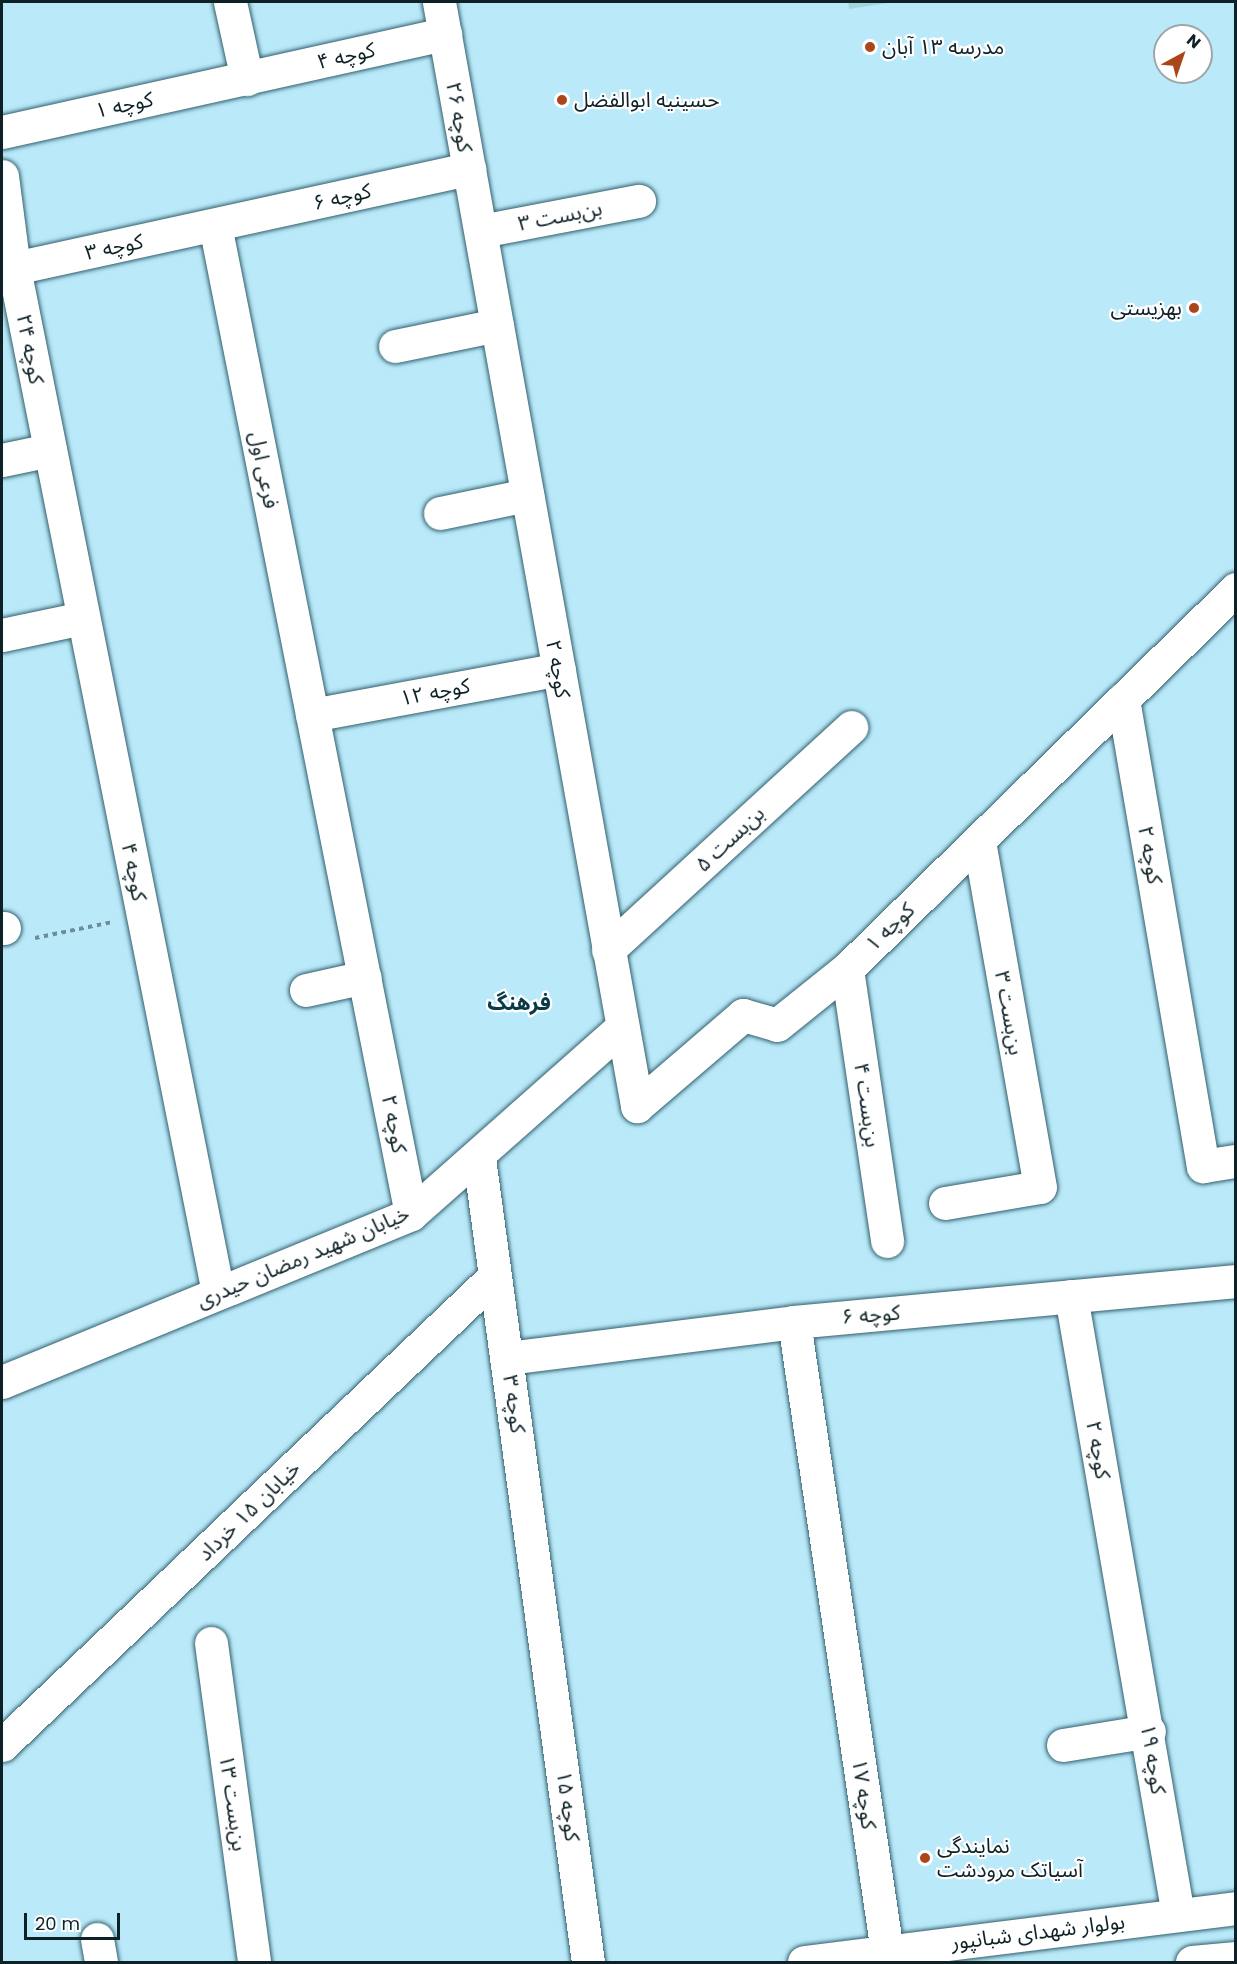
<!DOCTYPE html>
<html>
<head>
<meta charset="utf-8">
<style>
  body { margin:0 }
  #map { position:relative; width:1237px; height:1964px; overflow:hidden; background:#baeafa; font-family:Poppins,"Noto Sans Arabic",sans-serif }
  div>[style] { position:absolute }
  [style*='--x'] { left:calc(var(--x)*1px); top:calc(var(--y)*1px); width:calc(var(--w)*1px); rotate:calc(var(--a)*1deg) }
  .building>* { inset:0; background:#a2d6d9 }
  .path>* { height:4px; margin-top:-2px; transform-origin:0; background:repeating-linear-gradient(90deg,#6c8e9a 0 4.5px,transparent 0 9px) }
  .roads { filter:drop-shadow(0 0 2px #325f6d) drop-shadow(0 0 2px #325f6d) }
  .minor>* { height:33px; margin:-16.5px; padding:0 16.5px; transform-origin:16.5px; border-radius:16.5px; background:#fff }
  .dots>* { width:16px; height:16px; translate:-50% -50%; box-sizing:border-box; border:3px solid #fff; border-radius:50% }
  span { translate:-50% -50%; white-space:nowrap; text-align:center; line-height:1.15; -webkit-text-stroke:4.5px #fff; paint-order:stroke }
  .poi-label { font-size:21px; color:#0e2127 }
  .left { translate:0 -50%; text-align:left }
  .right { translate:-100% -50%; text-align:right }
  .street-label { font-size:21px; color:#0e2127 }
  .neighbourhood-label { font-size:22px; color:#093a47; font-weight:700 }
  .frame { position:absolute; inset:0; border:3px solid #0e2127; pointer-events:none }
  .north { position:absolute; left:1153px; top:24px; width:60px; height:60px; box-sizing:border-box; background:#fff; border:2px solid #9fa6a9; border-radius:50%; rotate:40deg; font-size:16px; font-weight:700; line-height:24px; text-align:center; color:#0e2127 }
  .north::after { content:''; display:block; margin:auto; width:21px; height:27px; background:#ab451a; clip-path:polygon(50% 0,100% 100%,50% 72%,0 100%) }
  .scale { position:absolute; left:24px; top:1913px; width:96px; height:27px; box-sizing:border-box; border:3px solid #0e2127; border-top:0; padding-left:8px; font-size:18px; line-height:21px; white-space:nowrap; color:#0e2127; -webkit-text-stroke:4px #fff; paint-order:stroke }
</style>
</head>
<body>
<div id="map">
  <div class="building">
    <i style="clip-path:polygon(848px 2px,888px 2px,888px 3px,849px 9px)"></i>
  </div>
  <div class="path">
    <i style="--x:35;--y:938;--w:80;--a:-11.6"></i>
  </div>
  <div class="roads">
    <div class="minor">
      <i style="--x:230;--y:2;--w:79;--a:77.6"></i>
      <i style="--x:439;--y:2;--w:1122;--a:79.83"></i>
      <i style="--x:2;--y:132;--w:454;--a:-12.5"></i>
      <i style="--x:2;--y:176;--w:93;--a:82.6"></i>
      <i style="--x:14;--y:268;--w:1045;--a:78.74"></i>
      <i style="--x:215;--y:225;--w:1008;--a:78.79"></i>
      <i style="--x:481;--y:231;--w:161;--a:-10.8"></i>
      <i style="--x:14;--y:268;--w:466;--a:-12.3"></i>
      <i style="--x:395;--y:346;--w:104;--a:-11.6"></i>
      <i style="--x:2;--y:460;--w:49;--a:-11.8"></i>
      <i style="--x:440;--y:513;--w:89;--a:-11.7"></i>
      <i style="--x:2;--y:635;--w:83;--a:-11.9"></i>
      <i style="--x:1123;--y:699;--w:474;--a:80.3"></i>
      <i style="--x:1203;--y:1166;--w:33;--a:-9"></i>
      <i style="--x:312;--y:715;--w:251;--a:-10.5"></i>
      <i style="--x:2;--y:928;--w:2;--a:0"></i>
      <i style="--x:608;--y:950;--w:330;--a:-42.5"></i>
      <i style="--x:847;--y:969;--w:275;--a:81.6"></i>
      <i style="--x:306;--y:990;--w:60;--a:-12.4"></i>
      <i style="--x:637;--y:1106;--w:140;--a:-40.6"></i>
      <i style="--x:743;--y:1015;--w:35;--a:16"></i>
      <i style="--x:777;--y:1025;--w:90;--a:-38.7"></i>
      <i style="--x:847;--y:969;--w:544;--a:-44.33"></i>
      <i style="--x:479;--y:1158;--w:811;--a:82.28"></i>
      <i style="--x:945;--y:1203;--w:96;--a:-9.6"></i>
      <i style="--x:1040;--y:1187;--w:352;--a:-100"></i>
      <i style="--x:1071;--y:1296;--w:628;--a:80.19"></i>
      <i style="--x:794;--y:1322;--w:637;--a:81.6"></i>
      <i style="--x:507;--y:1358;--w:289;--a:-7.1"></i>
      <i style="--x:794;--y:1322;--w:444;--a:-5.3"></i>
      <i style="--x:2;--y:1382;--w:442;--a:-22.3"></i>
      <i style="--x:411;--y:1214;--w:282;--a:-41.5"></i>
      <i style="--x:211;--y:1643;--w:322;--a:82.3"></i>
      <i style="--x:2;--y:1745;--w:680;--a:-43.57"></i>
      <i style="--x:1063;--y:1745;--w:87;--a:-9.2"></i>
      <i style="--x:97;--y:1939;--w:23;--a:80"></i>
      <i style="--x:804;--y:1962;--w:435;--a:-7.1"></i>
      <i style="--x:1192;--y:1962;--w:44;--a:-5.2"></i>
    </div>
  </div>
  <div class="dots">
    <i style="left:870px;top:47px;background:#ab451a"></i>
    <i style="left:562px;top:100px;background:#ab451a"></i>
    <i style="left:1194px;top:308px;background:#ab451a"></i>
    <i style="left:925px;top:1858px;background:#ab451a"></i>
  </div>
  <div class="poi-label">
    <span class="left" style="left:882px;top:47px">مدرسه ۱۳ آبان</span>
    <span class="left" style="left:574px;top:100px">حسینیه ابوالفضل</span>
    <span class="right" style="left:1182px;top:308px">بهزیستی</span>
    <span class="left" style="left:937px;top:1858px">نمایندگی<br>آسیاتک مرودشت</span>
  </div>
  <div class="street-label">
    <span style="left:346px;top:56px;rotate:-13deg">کوچه ۴</span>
    <span style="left:124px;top:105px;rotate:-12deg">کوچه ۱</span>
    <span style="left:459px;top:117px;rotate:80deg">کوچه ۲۶</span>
    <span style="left:342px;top:197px;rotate:-13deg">کوچه ۶</span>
    <span style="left:560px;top:216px;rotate:-11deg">بن‌بست ۳</span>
    <span style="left:114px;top:247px;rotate:-12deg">کوچه ۳</span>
    <span style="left:30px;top:349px;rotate:79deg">کوچه ۲۴</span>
    <span style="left:264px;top:470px;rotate:79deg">فرعی اول</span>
    <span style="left:558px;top:669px;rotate:80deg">کوچه ۲</span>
    <span style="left:435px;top:692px;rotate:-11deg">کوچه ۱۲</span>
    <span style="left:730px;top:839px;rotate:-43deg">بن‌بست ۵</span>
    <span style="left:1150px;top:855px;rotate:80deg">کوچه ۲</span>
    <span style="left:134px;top:872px;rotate:79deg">کوچه ۴</span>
    <span style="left:890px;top:927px;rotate:-44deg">کوچه ۱</span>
    <span style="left:1009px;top:1013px;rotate:80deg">بن‌بست ۳</span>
    <span style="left:867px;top:1105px;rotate:82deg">بن‌بست ۴</span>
    <span style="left:394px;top:1124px;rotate:79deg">کوچه ۲</span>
    <span style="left:303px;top:1257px;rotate:-23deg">خیابان شهید رمضان حیدری</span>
    <span style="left:871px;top:1315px;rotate:-5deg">کوچه ۶</span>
    <span style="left:514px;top:1404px;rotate:82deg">کوچه ۳</span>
    <span style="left:1098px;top:1450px;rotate:80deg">کوچه ۲</span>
    <span style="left:249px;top:1511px;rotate:-44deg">خیابان ۱۵ خرداد</span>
    <span style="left:1153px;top:1759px;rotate:81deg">کوچه ۱۹</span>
    <span style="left:864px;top:1794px;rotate:82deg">کوچه ۱۷</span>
    <span style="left:233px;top:1803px;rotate:82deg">بن‌بست ۱۳</span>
    <span style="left:568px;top:1806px;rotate:83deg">کوچه ۱۵</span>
    <span style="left:1038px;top:1932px;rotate:-7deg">بولوار شهدای شبانپور</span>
  </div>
  <div class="neighbourhood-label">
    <span style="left:519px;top:1003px">فرهنگ</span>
  </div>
  <div class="frame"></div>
  <div class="north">N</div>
  <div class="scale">20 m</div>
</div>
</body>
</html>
